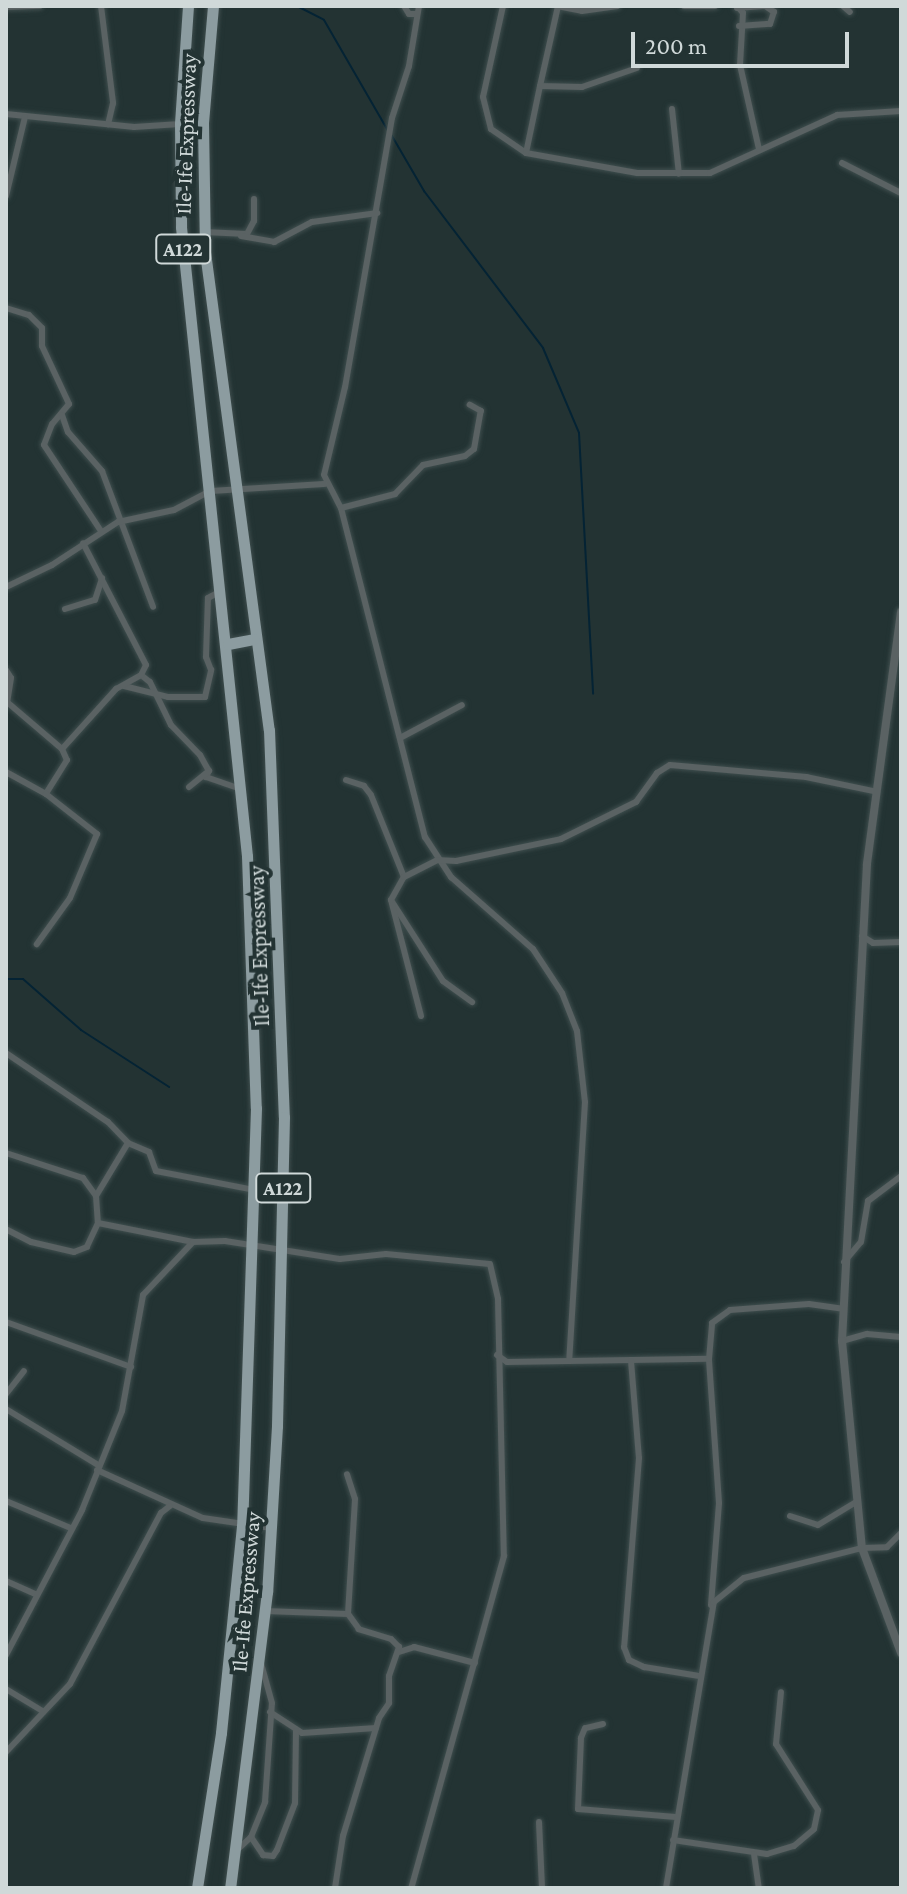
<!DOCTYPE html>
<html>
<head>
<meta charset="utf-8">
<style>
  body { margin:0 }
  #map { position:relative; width:907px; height:1894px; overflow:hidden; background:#233333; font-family:"Crimson Pro",serif }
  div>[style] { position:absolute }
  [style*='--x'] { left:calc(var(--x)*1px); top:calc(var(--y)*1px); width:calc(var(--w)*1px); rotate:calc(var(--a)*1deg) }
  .stream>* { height:2px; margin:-1px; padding:0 1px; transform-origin:1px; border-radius:1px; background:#042334 }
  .roads { filter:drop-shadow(0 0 2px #3f4e4e) drop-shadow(0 0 2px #3f4e4e) }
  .minor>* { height:6px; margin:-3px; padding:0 3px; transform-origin:3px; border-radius:3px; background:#5a6263 }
  .tertiary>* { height:8px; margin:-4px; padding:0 4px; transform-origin:4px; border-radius:4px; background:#5a6263 }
  .trunk>* { height:11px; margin:-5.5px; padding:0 5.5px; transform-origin:5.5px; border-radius:5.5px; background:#8c9ca0 }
  span { translate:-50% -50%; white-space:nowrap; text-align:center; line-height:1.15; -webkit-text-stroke:8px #233333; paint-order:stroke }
  .shield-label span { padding:2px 6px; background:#233333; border:2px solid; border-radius:6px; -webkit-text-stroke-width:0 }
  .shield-label { font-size:20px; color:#d0d9d9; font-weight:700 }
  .street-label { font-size:22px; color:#d0d9d9 }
  .frame { position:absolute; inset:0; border:8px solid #d0d9d9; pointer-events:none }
  .scale { position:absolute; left:631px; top:32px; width:218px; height:36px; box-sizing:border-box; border:4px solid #d0d9d9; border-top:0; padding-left:10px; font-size:24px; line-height:28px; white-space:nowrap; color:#d0d9d9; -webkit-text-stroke:6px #233333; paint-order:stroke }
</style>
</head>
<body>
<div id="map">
  <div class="stream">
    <i style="--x:297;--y:6;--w:30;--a:27"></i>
    <i style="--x:324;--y:20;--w:128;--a:60"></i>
    <i style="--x:392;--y:136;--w:64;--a:59.8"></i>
    <i style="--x:424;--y:191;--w:197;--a:52.8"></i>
    <i style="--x:543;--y:348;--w:92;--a:67"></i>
    <i style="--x:579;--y:433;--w:261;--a:86.9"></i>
    <i style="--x:6;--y:979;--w:17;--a:0"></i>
    <i style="--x:23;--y:979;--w:77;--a:41.3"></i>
    <i style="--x:81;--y:1030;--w:105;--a:32.9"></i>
  </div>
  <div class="roads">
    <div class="minor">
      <i style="--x:101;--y:6;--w:98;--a:82.9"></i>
      <i style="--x:113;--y:103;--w:22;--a:103"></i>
      <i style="--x:404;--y:6;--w:9;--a:58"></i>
      <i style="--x:409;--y:14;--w:8;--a:0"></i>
      <i style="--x:419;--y:6;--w:61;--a:99.5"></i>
      <i style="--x:409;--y:66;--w:55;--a:108.1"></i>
      <i style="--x:392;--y:118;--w:273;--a:99.9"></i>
      <i style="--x:345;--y:387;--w:90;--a:103.4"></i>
      <i style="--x:324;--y:475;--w:37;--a:63"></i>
      <i style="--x:341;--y:508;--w:340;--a:75.7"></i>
      <i style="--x:425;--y:837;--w:48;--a:57"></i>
      <i style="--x:451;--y:877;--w:109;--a:41.3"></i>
      <i style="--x:533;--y:949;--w:53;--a:56.6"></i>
      <i style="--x:562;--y:993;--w:41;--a:68.5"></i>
      <i style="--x:577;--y:1031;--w:71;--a:83.6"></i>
      <i style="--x:585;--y:1102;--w:258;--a:93.5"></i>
      <i style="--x:503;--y:6;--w:93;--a:102.4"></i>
      <i style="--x:483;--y:97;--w:33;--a:76"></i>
      <i style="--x:491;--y:129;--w:42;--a:34.4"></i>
      <i style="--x:526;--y:153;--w:113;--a:10.2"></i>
      <i style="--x:637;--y:173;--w:73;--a:0"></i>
      <i style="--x:710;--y:173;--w:140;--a:-24.5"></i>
      <i style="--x:837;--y:115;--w:64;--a:-3.6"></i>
      <i style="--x:557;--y:6;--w:25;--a:11"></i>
      <i style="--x:582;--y:11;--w:36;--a:-8"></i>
      <i style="--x:684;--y:6;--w:31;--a:0"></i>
      <i style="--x:737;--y:6;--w:9;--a:49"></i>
      <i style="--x:743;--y:13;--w:52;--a:93.3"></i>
      <i style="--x:740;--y:65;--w:86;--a:77.3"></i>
      <i style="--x:843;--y:6;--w:9;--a:41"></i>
      <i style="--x:6;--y:7;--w:34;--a:-2"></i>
      <i style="--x:737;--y:8;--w:27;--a:-4"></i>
      <i style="--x:739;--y:26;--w:31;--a:-4"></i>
      <i style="--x:770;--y:24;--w:13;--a:-72"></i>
      <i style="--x:774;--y:12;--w:11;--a:-146"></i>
      <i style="--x:540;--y:86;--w:82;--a:-77.3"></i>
      <i style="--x:672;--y:109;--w:65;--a:83.9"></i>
      <i style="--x:6;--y:114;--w:129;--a:5.8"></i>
      <i style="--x:134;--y:127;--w:46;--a:-3.7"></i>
      <i style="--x:526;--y:153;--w:68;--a:-78.2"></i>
      <i style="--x:540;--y:86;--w:42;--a:1.4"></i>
      <i style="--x:582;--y:87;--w:58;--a:-19.1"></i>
      <i style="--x:842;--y:163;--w:66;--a:27"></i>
      <i style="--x:6;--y:196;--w:81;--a:-76.5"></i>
      <i style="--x:204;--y:232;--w:43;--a:2.7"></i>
      <i style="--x:247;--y:234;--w:15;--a:-62"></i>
      <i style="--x:254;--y:221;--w:22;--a:-90"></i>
      <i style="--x:241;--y:236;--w:34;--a:10"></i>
      <i style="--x:274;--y:242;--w:43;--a:-27.8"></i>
      <i style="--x:312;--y:222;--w:66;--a:-7.9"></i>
      <i style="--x:6;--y:308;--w:24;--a:17"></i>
      <i style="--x:29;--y:315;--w:18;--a:45"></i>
      <i style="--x:42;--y:328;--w:18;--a:90"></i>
      <i style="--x:42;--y:346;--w:64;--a:65"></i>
      <i style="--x:69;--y:404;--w:26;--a:130"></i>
      <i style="--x:52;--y:424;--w:22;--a:111"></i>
      <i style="--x:44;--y:445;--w:103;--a:56.5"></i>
      <i style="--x:62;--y:415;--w:18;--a:71"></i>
      <i style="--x:68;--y:432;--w:52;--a:48.9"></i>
      <i style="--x:102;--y:471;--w:145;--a:69.4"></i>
      <i style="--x:341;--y:508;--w:56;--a:-14.5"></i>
      <i style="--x:395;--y:494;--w:40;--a:-46"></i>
      <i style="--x:423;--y:465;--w:43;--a:-12.1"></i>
      <i style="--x:465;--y:456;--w:11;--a:-38"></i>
      <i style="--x:474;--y:449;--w:39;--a:-80"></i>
      <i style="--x:481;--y:411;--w:13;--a:-151"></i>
      <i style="--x:6;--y:587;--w:51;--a:-25.6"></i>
      <i style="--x:52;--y:565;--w:79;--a:-33.1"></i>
      <i style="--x:118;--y:522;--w:57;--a:-12.1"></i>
      <i style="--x:174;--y:510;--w:41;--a:-27.8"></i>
      <i style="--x:210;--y:491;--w:115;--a:-3.5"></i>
      <i style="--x:65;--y:609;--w:31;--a:-17"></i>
      <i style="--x:95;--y:600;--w:23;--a:-72"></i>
      <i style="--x:6;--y:670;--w:9;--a:58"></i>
      <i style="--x:11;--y:678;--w:24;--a:99"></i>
      <i style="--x:7;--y:702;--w:72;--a:40.5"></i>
      <i style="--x:62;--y:749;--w:12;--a:66"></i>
      <i style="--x:67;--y:760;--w:40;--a:122"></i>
      <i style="--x:141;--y:675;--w:11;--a:38"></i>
      <i style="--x:150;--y:682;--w:48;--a:64"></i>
      <i style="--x:171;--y:725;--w:42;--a:46"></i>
      <i style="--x:200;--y:755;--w:18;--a:61"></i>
      <i style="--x:209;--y:771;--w:7;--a:117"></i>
      <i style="--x:206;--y:777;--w:36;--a:19"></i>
      <i style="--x:124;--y:686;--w:45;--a:14"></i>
      <i style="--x:168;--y:697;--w:37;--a:0"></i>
      <i style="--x:205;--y:697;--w:28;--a:-77"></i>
      <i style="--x:211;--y:670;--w:14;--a:-111"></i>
      <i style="--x:206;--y:657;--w:59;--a:-88.1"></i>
      <i style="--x:208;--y:598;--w:15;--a:-28"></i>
      <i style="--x:400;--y:738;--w:70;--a:-28"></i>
      <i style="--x:62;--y:749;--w:81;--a:-48"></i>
      <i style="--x:116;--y:689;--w:29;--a:-29"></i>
      <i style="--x:141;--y:675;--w:11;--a:-63"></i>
      <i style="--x:146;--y:665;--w:137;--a:-117.3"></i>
      <i style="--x:6;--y:772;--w:46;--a:28.8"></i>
      <i style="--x:46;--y:794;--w:65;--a:38.1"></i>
      <i style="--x:97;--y:834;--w:69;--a:112.9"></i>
      <i style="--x:70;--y:898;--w:57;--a:125.7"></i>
      <i style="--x:346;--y:780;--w:19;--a:18"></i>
      <i style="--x:364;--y:786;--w:11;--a:52"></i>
      <i style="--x:371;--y:795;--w:88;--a:68.1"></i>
      <i style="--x:189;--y:787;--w:26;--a:-39"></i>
      <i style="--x:391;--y:900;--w:96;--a:57.3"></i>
      <i style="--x:443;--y:981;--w:36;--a:36"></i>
      <i style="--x:862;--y:936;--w:13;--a:32"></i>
      <i style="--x:873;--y:943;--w:28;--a:-2"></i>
      <i style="--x:421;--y:1016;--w:120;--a:-104.5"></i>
      <i style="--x:391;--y:900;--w:26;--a:-61"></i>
      <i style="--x:404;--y:877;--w:37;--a:-27"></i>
      <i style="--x:437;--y:860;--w:19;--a:3"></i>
      <i style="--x:456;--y:861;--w:107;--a:-11.8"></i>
      <i style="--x:561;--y:839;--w:84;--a:-26.3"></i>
      <i style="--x:636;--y:802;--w:36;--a:-54"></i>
      <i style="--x:657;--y:773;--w:15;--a:-32"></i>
      <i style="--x:670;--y:765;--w:137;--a:5"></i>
      <i style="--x:806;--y:777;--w:68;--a:11.8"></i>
      <i style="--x:6;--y:1053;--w:123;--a:34.1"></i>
      <i style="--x:108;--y:1122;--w:29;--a:46"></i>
      <i style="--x:128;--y:1143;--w:23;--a:23"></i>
      <i style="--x:149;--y:1152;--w:20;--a:70"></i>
      <i style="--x:156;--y:1171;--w:101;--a:10.9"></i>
      <i style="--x:6;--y:1153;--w:81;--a:18"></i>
      <i style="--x:83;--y:1178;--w:22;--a:54"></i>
      <i style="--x:96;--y:1196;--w:27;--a:86"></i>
      <i style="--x:98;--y:1223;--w:26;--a:115"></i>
      <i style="--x:87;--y:1247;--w:14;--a:159"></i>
      <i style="--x:74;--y:1252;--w:44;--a:-166.9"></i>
      <i style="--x:31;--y:1242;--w:28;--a:-153"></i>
      <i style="--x:96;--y:1196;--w:62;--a:-58.9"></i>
      <i style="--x:98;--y:1223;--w:97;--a:11.3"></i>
      <i style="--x:844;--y:1262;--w:26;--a:-50"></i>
      <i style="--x:861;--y:1242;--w:42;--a:-80.3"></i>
      <i style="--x:868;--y:1201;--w:41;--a:-37.1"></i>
      <i style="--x:6;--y:1322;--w:133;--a:19.8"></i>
      <i style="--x:842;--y:1341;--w:26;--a:-16"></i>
      <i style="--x:867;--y:1334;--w:34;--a:5"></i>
      <i style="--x:497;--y:1355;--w:12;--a:35"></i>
      <i style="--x:507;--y:1362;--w:202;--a:-0.9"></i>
      <i style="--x:631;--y:1361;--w:97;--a:85.3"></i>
      <i style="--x:639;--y:1458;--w:190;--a:94.5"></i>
      <i style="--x:624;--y:1647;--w:14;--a:69"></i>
      <i style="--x:629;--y:1660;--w:17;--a:25"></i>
      <i style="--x:644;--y:1667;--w:56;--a:9.3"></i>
      <i style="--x:6;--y:1394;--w:29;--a:-52"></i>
      <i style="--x:6;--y:1409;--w:108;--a:31.3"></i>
      <i style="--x:97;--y:1470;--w:116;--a:24.4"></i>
      <i style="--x:203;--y:1518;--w:69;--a:8.4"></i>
      <i style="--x:6;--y:1501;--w:70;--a:22.6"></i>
      <i style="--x:790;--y:1516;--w:29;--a:18"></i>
      <i style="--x:818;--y:1525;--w:44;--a:-31.2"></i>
      <i style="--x:6;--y:1581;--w:32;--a:24"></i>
      <i style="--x:711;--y:1605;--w:102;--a:-85.5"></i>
      <i style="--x:719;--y:1503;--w:144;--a:-94"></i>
      <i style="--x:709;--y:1359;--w:36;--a:-85"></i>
      <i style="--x:712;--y:1323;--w:22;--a:-36"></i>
      <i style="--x:730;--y:1310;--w:79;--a:-4.3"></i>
      <i style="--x:809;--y:1304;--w:34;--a:8"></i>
      <i style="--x:265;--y:1611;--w:83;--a:2.1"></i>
      <i style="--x:399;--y:1652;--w:16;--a:-18"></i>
      <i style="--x:414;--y:1647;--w:63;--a:14.7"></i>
      <i style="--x:6;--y:1655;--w:164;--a:-62.3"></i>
      <i style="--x:82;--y:1510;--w:107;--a:-68"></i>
      <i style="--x:122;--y:1411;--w:118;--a:-79.7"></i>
      <i style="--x:143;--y:1295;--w:73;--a:-46.7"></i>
      <i style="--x:193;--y:1242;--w:32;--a:-2"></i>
      <i style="--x:225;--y:1241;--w:116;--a:8.9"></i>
      <i style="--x:340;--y:1259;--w:46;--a:-6.2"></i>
      <i style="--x:386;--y:1254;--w:104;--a:5.5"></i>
      <i style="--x:490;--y:1264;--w:36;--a:77"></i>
      <i style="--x:498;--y:1299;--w:257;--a:88.7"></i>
      <i style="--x:504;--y:1556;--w:345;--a:105.6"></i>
      <i style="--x:6;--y:1689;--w:44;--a:31.2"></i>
      <i style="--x:270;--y:1712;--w:38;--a:33"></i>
      <i style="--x:302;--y:1733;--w:74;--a:-3.9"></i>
      <i style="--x:603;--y:1724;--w:18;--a:167"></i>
      <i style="--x:585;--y:1728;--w:11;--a:112"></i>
      <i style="--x:581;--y:1738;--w:71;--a:92.4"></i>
      <i style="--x:578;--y:1809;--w:98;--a:4.7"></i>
      <i style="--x:6;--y:1752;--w:93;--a:-46.7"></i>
      <i style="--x:70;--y:1684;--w:194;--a:-62"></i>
      <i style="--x:161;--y:1513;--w:11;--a:-38"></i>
      <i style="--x:539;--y:1822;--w:66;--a:87.4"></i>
      <i style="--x:251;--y:1837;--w:22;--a:56"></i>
      <i style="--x:263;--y:1855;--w:10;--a:6"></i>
      <i style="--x:273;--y:1856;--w:7;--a:-56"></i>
      <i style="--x:277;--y:1850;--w:50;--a:-69"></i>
      <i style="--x:295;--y:1803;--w:72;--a:-89.2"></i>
      <i style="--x:673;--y:1840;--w:95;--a:8.5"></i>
      <i style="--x:767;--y:1854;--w:28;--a:-17"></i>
      <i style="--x:794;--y:1846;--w:26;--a:-40"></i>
      <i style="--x:814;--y:1829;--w:19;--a:-78"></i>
      <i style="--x:818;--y:1810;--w:78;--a:-122.5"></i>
      <i style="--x:776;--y:1744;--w:52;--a:-84.5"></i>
      <i style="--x:236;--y:1851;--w:21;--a:-43"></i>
      <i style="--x:251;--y:1837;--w:38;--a:-68"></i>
      <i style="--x:265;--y:1802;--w:99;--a:-86"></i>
      <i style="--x:272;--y:1703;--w:41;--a:-105.4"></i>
      <i style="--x:754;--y:1854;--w:34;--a:82"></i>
      <i style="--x:335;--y:1888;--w:53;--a:-81.3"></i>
      <i style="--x:343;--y:1836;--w:123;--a:-73"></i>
      <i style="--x:379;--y:1718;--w:18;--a:-56"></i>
      <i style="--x:389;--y:1703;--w:27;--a:-90"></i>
      <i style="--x:389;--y:1676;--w:31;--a:-71"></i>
      <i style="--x:399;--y:1647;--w:11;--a:-135"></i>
      <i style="--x:391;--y:1639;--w:34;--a:-163"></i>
      <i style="--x:359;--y:1629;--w:19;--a:-126"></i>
      <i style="--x:348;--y:1614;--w:115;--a:-86.5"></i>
      <i style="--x:355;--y:1499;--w:26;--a:-108"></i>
      <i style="--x:666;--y:1888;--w:290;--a:-80.5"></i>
      <i style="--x:714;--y:1602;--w:38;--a:-39"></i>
      <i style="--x:744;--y:1578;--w:122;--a:-14.3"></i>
      <i style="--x:862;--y:1548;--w:25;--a:-2"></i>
      <i style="--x:887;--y:1547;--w:20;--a:-45"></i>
    </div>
    <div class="tertiary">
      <i style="--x:901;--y:612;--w:254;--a:97.7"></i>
      <i style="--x:867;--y:864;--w:478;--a:93"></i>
      <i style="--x:842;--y:1341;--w:208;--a:84.5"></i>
      <i style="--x:862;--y:1548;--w:112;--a:69.6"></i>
    </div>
    <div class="trunk">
      <i style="--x:188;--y:6;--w:118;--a:93.9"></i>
      <i style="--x:180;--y:124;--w:103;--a:89.4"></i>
      <i style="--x:181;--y:227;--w:632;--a:84.01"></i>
      <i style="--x:247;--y:856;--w:252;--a:88"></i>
      <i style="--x:256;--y:1108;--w:418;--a:91.9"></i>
      <i style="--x:242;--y:1526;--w:208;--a:95.8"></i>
      <i style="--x:221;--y:1733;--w:157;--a:98.8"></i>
      <i style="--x:213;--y:6;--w:117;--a:94.9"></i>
      <i style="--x:203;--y:123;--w:129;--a:89.1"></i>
      <i style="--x:205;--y:252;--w:482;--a:82.4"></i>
      <i style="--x:269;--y:730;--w:387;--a:87.8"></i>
      <i style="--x:284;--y:1117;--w:309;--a:91.3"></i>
      <i style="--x:277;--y:1426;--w:166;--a:93.4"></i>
      <i style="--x:267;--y:1592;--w:298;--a:97.1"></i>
      <i style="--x:228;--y:644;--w:26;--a:-11"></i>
    </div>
  </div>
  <div class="shield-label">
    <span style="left:183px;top:249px">A122</span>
    <span style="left:283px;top:1188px">A122</span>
  </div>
  <div class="street-label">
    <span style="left:186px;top:134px;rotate:-88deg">Ile-Ife Expressway</span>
    <span style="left:259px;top:946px;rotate:-92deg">Ile-Ife Expressway</span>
    <span style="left:246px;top:1592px;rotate:-85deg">Ile-Ife Expressway</span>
  </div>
  <div class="frame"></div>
  <div class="scale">200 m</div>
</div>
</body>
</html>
